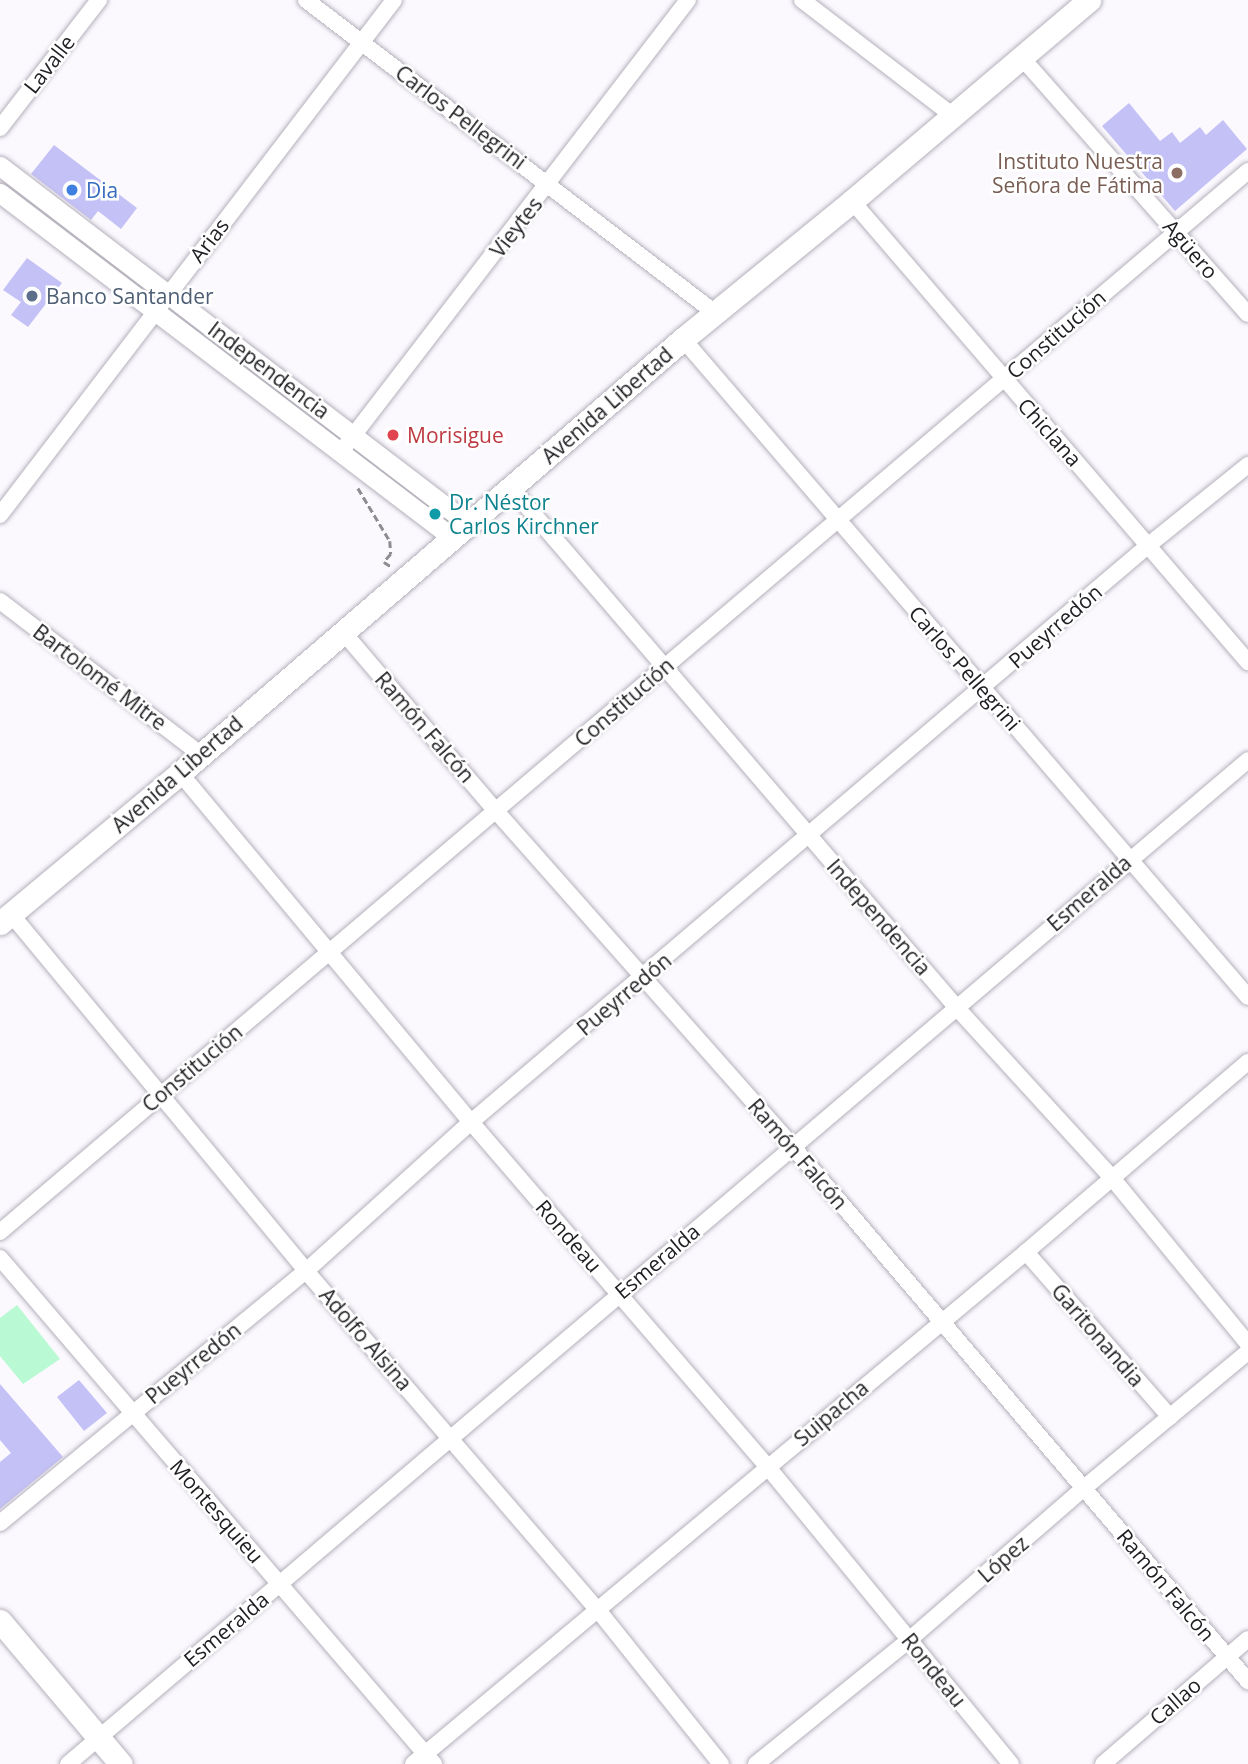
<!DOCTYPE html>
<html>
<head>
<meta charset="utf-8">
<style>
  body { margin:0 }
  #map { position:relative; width:1248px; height:1764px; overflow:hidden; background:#fbf9fe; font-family:"Open Sans",sans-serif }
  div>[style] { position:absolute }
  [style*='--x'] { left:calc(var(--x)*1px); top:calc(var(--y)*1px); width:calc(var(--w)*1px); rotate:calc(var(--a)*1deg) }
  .green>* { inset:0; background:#b9f9d3 }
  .building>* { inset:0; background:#c4c1f6 }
  .path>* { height:2.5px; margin-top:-1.25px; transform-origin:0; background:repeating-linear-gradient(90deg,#8e8c90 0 7px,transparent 0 10.5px) }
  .roads { filter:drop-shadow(0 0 2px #b5b0bb) drop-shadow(0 0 2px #b5b0bb) }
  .minor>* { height:16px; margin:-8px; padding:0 8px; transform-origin:8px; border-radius:8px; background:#fff }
  .tertiary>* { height:19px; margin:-9.5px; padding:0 9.5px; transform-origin:9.5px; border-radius:9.5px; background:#fff }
  .secondary>* { height:23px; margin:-11.5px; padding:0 11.5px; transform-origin:11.5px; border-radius:11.5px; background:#fff }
  .dots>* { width:19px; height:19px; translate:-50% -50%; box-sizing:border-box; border:4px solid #fff; border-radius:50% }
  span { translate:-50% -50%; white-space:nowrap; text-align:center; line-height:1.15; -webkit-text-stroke:5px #fff; paint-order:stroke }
  .street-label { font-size:21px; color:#1f1d21 }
  .education-label { font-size:21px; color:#785e54 }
  .right { translate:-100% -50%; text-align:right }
  .shop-label { font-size:21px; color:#366cbe }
  .left { translate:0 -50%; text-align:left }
  .service-label { font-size:21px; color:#4e5e75 }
  .health-label { font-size:21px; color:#be3a42 }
  .culture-label { font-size:21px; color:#0d838f }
</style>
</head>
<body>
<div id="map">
  <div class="green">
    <i style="clip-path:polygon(17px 1305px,60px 1359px,23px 1384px,0 1356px,0 1318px)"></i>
  </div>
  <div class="building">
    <i style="clip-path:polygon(1129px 103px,1160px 141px,1172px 132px,1180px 143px,1200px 127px,1206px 135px,1223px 120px,1247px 149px,1175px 211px,1102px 126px)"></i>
    <i style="clip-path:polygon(54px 145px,137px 208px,121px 229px,98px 211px,91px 220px,31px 174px)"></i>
    <i style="clip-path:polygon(27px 258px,62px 283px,28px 327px,11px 315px,21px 302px,3px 290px)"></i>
    <i style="clip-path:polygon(79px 1380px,107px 1413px,84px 1431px,57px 1397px)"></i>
    <i style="clip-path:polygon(0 1384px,63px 1457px,0 1509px,0 1462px,11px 1453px,0 1440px)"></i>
  </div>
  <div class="path">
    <i style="--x:358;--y:488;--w:62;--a:58.9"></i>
    <i style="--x:390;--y:541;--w:13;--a:86"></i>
    <i style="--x:391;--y:554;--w:11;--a:131"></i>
    <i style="--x:384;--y:562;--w:9;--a:32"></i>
  </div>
  <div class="roads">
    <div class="minor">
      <i style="--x:306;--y:0;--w:514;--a:37.41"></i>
      <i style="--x:802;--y:0;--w:189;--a:37.5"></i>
      <i style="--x:1022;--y:58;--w:341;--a:48.6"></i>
      <i style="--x:0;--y:128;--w:162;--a:-52.3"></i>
      <i style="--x:852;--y:201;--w:608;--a:49.34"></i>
      <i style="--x:683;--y:339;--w:867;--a:49.35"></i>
      <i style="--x:340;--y:453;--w:571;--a:-52.47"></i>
      <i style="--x:512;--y:489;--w:684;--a:49.39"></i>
      <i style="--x:957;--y:1008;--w:231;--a:47.6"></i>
      <i style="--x:1113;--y:1179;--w:213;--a:50.7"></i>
      <i style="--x:0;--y:515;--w:648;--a:-52.58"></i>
      <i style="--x:0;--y:601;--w:252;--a:37.4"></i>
      <i style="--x:343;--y:632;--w:235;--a:49.5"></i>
      <i style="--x:496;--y:811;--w:448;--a:48.5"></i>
      <i style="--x:793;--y:1147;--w:702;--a:49.57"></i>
      <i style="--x:180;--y:773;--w:454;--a:50.2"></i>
      <i style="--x:471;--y:1122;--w:454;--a:49.3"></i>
      <i style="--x:767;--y:1466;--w:385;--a:50.7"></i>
      <i style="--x:11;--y:914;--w:463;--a:50.4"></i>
      <i style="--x:306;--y:1271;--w:447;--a:49.3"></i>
      <i style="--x:598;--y:1610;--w:197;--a:51.4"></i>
      <i style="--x:0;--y:1232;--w:1638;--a:-40.37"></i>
      <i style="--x:1026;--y:1252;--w:219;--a:48.9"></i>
      <i style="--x:0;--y:1258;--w:667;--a:49.38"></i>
      <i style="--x:0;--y:1523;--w:396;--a:-39.5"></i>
      <i style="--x:306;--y:1271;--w:222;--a:-42.1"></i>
      <i style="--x:471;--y:1122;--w:892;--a:-40.41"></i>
      <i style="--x:1150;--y:544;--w:126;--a:-38.9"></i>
      <i style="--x:68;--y:1764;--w:1549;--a:-40.39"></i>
      <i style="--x:413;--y:1764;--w:799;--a:-39.87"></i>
      <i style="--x:1026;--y:1252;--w:292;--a:-40.6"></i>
      <i style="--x:756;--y:1764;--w:197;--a:-39"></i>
      <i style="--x:909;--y:1640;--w:232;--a:-41"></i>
      <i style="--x:1084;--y:1488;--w:213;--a:-39.7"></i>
      <i style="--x:1103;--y:1764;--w:191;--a:-40.8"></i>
    </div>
    <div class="tertiary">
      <i style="--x:0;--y:166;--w:591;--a:37.37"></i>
      <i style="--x:0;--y:193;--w:569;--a:37.29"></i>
    </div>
    <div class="secondary">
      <i style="--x:0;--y:923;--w:234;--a:-39.8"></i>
      <i style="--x:180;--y:773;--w:664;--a:-40.79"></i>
      <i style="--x:683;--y:339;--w:218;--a:-39.2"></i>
      <i style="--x:852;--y:201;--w:311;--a:-40.3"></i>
      <i style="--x:0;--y:1621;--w:187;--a:49.8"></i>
    </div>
  </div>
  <div class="dots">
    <i style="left:1177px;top:173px;background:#8d6e63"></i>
    <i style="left:72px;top:190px;background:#3f7fe0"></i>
    <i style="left:32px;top:296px;background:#5c6f8a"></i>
    <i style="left:393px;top:435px;background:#e0444e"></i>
    <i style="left:435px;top:514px;background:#0f9aa8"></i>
  </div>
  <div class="street-label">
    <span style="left:49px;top:64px;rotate:-52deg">Lavalle</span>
    <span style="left:461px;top:117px;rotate:37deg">Carlos Pellegrini</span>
    <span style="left:516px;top:227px;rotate:-52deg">Vieytes</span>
    <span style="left:209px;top:240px;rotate:-52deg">Arias</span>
    <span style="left:1191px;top:249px;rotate:49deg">Agüero</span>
    <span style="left:1056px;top:334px;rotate:-41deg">Constitución</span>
    <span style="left:269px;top:370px;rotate:37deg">Independencia</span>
    <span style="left:607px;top:405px;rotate:-41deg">Avenida Libertad</span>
    <span style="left:1050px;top:432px;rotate:48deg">Chiclana</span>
    <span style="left:1055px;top:626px;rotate:-41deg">Pueyrredón</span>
    <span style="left:965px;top:668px;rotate:49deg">Carlos Pellegrini</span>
    <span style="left:100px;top:677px;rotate:37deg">Bartolomé Mitre</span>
    <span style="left:624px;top:702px;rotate:-41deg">Constitución</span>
    <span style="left:425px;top:727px;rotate:49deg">Ramón Falcón</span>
    <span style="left:177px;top:774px;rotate:-41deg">Avenida Libertad</span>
    <span style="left:1089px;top:893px;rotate:-41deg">Esmeralda</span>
    <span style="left:879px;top:917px;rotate:49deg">Independencia</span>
    <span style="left:624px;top:994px;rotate:-40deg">Pueyrredón</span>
    <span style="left:192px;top:1068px;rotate:-40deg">Constitución</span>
    <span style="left:798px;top:1154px;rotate:49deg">Ramón Falcón</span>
    <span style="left:569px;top:1236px;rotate:49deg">Rondeau</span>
    <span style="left:657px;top:1261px;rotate:-40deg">Esmeralda</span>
    <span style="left:1098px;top:1335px;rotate:49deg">Garitonandia</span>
    <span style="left:366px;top:1339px;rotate:49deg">Adolfo Alsina</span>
    <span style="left:193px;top:1363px;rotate:-39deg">Pueyrredón</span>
    <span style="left:831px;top:1413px;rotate:-40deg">Suipacha</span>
    <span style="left:217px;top:1511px;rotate:49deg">Montesquieu</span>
    <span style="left:1003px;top:1559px;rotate:-41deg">López</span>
    <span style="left:1166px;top:1585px;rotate:50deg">Ramón Falcón</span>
    <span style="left:226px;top:1629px;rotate:-40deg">Esmeralda</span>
    <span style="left:934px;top:1670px;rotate:51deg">Rondeau</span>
    <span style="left:1175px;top:1701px;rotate:-41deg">Callao</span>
  </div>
  <div class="education-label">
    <span class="right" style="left:1163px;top:173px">Instituto Nuestra<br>Señora de Fátima</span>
  </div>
  <div class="shop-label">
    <span class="left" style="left:86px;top:190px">Dia</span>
  </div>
  <div class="service-label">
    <span class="left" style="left:46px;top:296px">Banco Santander</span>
  </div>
  <div class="health-label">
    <span class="left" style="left:407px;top:435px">Morisigue</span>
  </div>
  <div class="culture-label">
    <span class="left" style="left:449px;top:514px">Dr. Néstor<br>Carlos Kirchner</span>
  </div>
</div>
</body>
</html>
